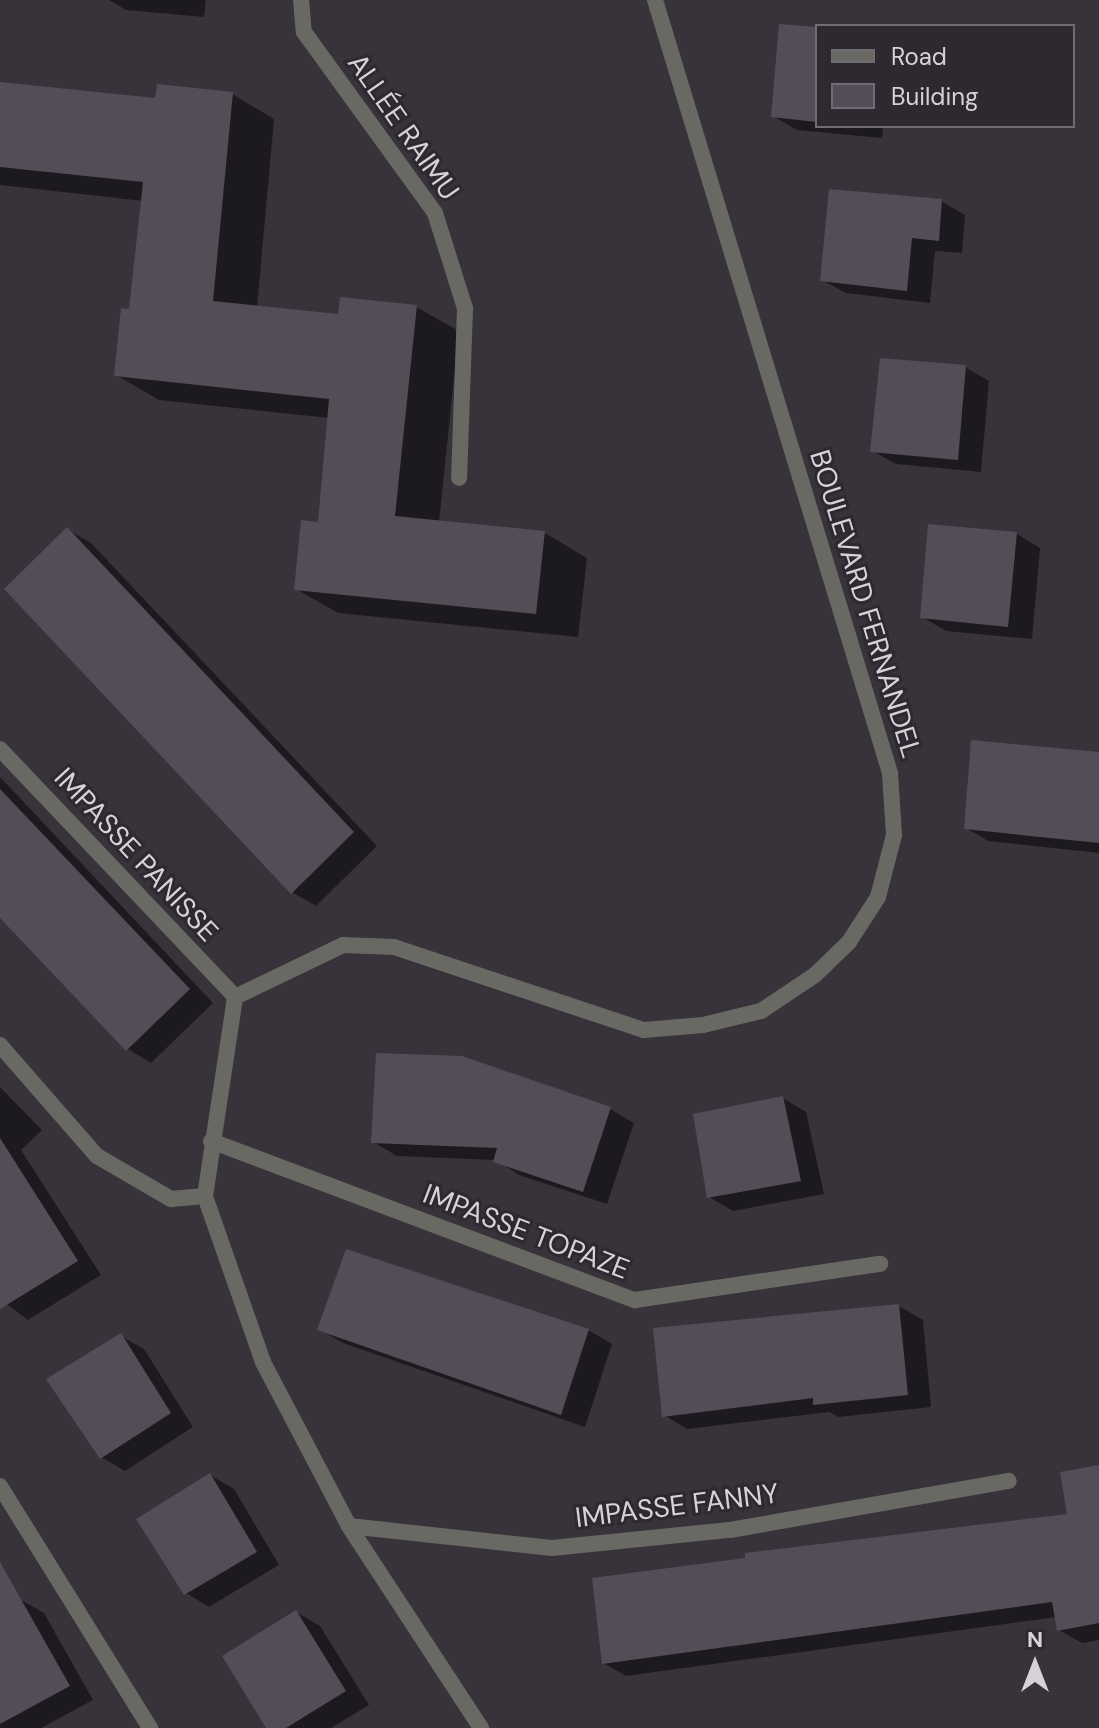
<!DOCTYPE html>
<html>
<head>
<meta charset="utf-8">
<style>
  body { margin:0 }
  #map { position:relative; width:1099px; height:1728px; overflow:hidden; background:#38323b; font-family:"DM Sans",sans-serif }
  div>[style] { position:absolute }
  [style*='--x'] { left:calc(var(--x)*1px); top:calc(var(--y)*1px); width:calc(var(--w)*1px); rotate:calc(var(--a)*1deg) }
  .shadow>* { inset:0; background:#0007 }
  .building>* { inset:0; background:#534d57 }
  .minor>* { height:16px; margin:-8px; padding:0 8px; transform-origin:8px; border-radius:8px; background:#696964 }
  span { translate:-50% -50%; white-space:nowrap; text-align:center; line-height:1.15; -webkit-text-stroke:6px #2e2831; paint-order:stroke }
  .street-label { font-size:28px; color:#d6d2d9 }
  .legend { position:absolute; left:815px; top:24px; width:260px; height:104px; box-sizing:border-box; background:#2e2831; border:2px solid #716c74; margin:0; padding:10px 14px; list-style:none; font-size:24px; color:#d6d2d9 }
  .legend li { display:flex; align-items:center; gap:16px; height:40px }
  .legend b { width:40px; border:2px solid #716c74 }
  .north { position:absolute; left:995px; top:1624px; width:80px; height:80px; -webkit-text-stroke:6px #2e2831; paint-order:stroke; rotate:0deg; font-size:22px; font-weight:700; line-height:32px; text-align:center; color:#d6d2d9 }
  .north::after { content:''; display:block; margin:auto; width:28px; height:36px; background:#d6d2d9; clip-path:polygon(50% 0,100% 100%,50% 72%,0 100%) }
</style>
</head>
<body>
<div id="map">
  <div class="shadow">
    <i style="clip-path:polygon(109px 0,206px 0,204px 17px,126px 10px)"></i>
    <i style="clip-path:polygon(817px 29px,817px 126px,883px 126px,882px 138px,797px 130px,773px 116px)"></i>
    <i style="clip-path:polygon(0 84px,157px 100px,232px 94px,274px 119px,257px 308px,339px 317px,416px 307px,459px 331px,439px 522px,545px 533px,587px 558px,578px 637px,338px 613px,296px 589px,319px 524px,329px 418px,159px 400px,116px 375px,131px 311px,143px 201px,0 185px)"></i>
    <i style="clip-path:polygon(941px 201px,965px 215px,962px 253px,935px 251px,930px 303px,846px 293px,822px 280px)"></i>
    <i style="clip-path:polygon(965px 367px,989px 381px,981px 472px,896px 464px,872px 451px)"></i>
    <i style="clip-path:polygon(68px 530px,91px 543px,377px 846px,316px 906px,292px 892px)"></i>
    <i style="clip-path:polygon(1017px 534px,1040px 548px,1032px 639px,946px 631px,922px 617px)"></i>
    <i style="clip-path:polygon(1099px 756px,1099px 853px,988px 841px,966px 828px)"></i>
    <i style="clip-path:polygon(0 777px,213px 1003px,151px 1063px,128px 1049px,0 914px)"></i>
    <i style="clip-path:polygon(0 1087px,42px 1130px,21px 1150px,101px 1275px,28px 1320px,0 1299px)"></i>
    <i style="clip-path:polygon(783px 1098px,806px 1112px,824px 1194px,733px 1211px,709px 1197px)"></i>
    <i style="clip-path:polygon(610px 1109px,634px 1123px,607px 1204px,519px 1175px,496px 1160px,397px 1156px,373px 1142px)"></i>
    <i style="clip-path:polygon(899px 1306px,923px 1320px,931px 1407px,839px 1417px,829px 1412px,687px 1429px,664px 1415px)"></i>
    <i style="clip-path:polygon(319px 1329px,588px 1330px,612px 1344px,585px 1427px,343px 1343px)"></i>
    <i style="clip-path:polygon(121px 1336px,144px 1349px,193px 1427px,125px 1471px,101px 1457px)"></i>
    <i style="clip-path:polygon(1099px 1467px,1099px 1640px,1082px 1643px,1059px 1630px,1057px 1617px,626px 1676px,603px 1663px,1069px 1516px)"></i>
    <i style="clip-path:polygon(210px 1475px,234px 1489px,279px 1565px,209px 1607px,186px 1593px)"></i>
    <i style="clip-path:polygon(19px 1599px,44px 1613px,93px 1700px,41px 1728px,0 1728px,0 1604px)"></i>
    <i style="clip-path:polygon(296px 1612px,320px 1626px,369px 1705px,331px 1728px,269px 1728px)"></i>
  </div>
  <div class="building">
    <i style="clip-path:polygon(779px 24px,817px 27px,817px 122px,771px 117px)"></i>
    <i style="clip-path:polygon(0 82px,155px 98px,157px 84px,233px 92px,213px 301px,338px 314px,340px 297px,417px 305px,395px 516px,545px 531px,536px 614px,294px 590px,301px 520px,318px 522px,329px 399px,114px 376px,121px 308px,129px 309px,143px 182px,0 167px)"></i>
    <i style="clip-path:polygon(829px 189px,942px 199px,939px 241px,912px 238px,907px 291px,820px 281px)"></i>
    <i style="clip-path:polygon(880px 358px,966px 365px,958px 460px,870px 452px)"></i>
    <i style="clip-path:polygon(928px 524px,1017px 532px,1008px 627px,920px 618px)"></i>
    <i style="clip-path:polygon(67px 527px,354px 832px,291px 894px,4px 589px)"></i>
    <i style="clip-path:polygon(971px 740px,1099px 752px,1099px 843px,964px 829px)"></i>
    <i style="clip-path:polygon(0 789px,190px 989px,126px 1051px,0 918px)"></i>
    <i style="clip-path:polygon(376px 1053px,462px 1056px,611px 1107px,583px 1192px,493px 1162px,497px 1148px,371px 1143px)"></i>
    <i style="clip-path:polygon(783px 1096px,801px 1181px,707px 1198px,693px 1114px)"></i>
    <i style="clip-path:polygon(0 1138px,78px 1261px,0 1309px)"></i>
    <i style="clip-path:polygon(346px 1249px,589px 1329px,561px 1415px,317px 1330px)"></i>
    <i style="clip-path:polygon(899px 1304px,908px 1395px,813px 1405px,813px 1398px,662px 1417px,653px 1328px)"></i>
    <i style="clip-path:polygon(121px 1333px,171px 1413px,100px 1459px,46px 1379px)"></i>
    <i style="clip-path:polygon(1099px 1465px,1099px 1623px,1057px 1631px,1052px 1602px,602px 1664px,592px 1578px,745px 1558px,745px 1553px,1067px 1514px,1060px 1472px)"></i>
    <i style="clip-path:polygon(210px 1473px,257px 1552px,184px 1595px,136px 1519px)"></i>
    <i style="clip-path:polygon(0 1562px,70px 1686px,0 1724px)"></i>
    <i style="clip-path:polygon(296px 1610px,346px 1691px,286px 1728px,266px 1728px,222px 1656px)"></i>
  </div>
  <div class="minor">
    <i style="--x:301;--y:0;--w:32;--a:85"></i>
    <i style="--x:304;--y:32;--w:223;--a:54.1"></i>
    <i style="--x:435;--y:213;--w:100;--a:72.5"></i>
    <i style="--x:465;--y:308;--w:170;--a:92"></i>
    <i style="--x:0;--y:749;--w:342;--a:46.5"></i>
    <i style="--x:0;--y:1045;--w:147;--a:48.9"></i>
    <i style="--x:97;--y:1156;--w:86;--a:30.2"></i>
    <i style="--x:171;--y:1199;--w:34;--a:-5"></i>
    <i style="--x:211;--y:1141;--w:453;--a:20.6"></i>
    <i style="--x:635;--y:1300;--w:248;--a:-8.4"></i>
    <i style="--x:0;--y:1486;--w:285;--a:58.2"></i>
    <i style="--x:349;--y:1526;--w:204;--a:6.2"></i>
    <i style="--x:552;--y:1548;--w:179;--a:-5.8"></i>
    <i style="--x:730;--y:1530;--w:283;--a:-10"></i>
    <i style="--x:481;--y:1728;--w:241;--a:-123.2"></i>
    <i style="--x:349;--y:1526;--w:185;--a:-117.7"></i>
    <i style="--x:263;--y:1362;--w:176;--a:-109.3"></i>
    <i style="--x:205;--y:1196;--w:201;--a:-81.4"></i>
    <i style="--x:235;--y:997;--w:120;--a:-25.7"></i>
    <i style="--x:343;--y:945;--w:51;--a:2.2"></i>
    <i style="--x:394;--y:947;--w:263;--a:18.4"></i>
    <i style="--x:644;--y:1030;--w:59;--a:-4.8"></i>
    <i style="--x:703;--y:1025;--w:60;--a:-13.6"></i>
    <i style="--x:761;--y:1011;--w:65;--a:-33.7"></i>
    <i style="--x:815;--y:975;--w:47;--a:-44.1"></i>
    <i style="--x:849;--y:942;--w:54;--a:-57.2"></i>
    <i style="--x:878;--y:897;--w:64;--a:-75.5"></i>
    <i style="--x:894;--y:835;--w:62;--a:-93.7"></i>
    <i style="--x:890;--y:773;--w:808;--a:-106.91"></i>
  </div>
  <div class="street-label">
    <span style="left:403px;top:127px;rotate:55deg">ALLÉE RAIMU</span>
    <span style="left:865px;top:604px;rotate:73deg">BOULEVARD FERNANDEL</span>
    <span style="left:136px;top:855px;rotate:47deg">IMPASSE PANISSE</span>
    <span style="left:526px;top:1232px;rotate:21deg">IMPASSE TOPAZE</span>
    <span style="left:677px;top:1506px;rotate:-7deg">IMPASSE FANNY</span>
  </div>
  <ul class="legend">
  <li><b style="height:10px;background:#696964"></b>Road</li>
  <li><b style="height:22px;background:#534d57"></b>Building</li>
  </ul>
  <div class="north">N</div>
</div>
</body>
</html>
